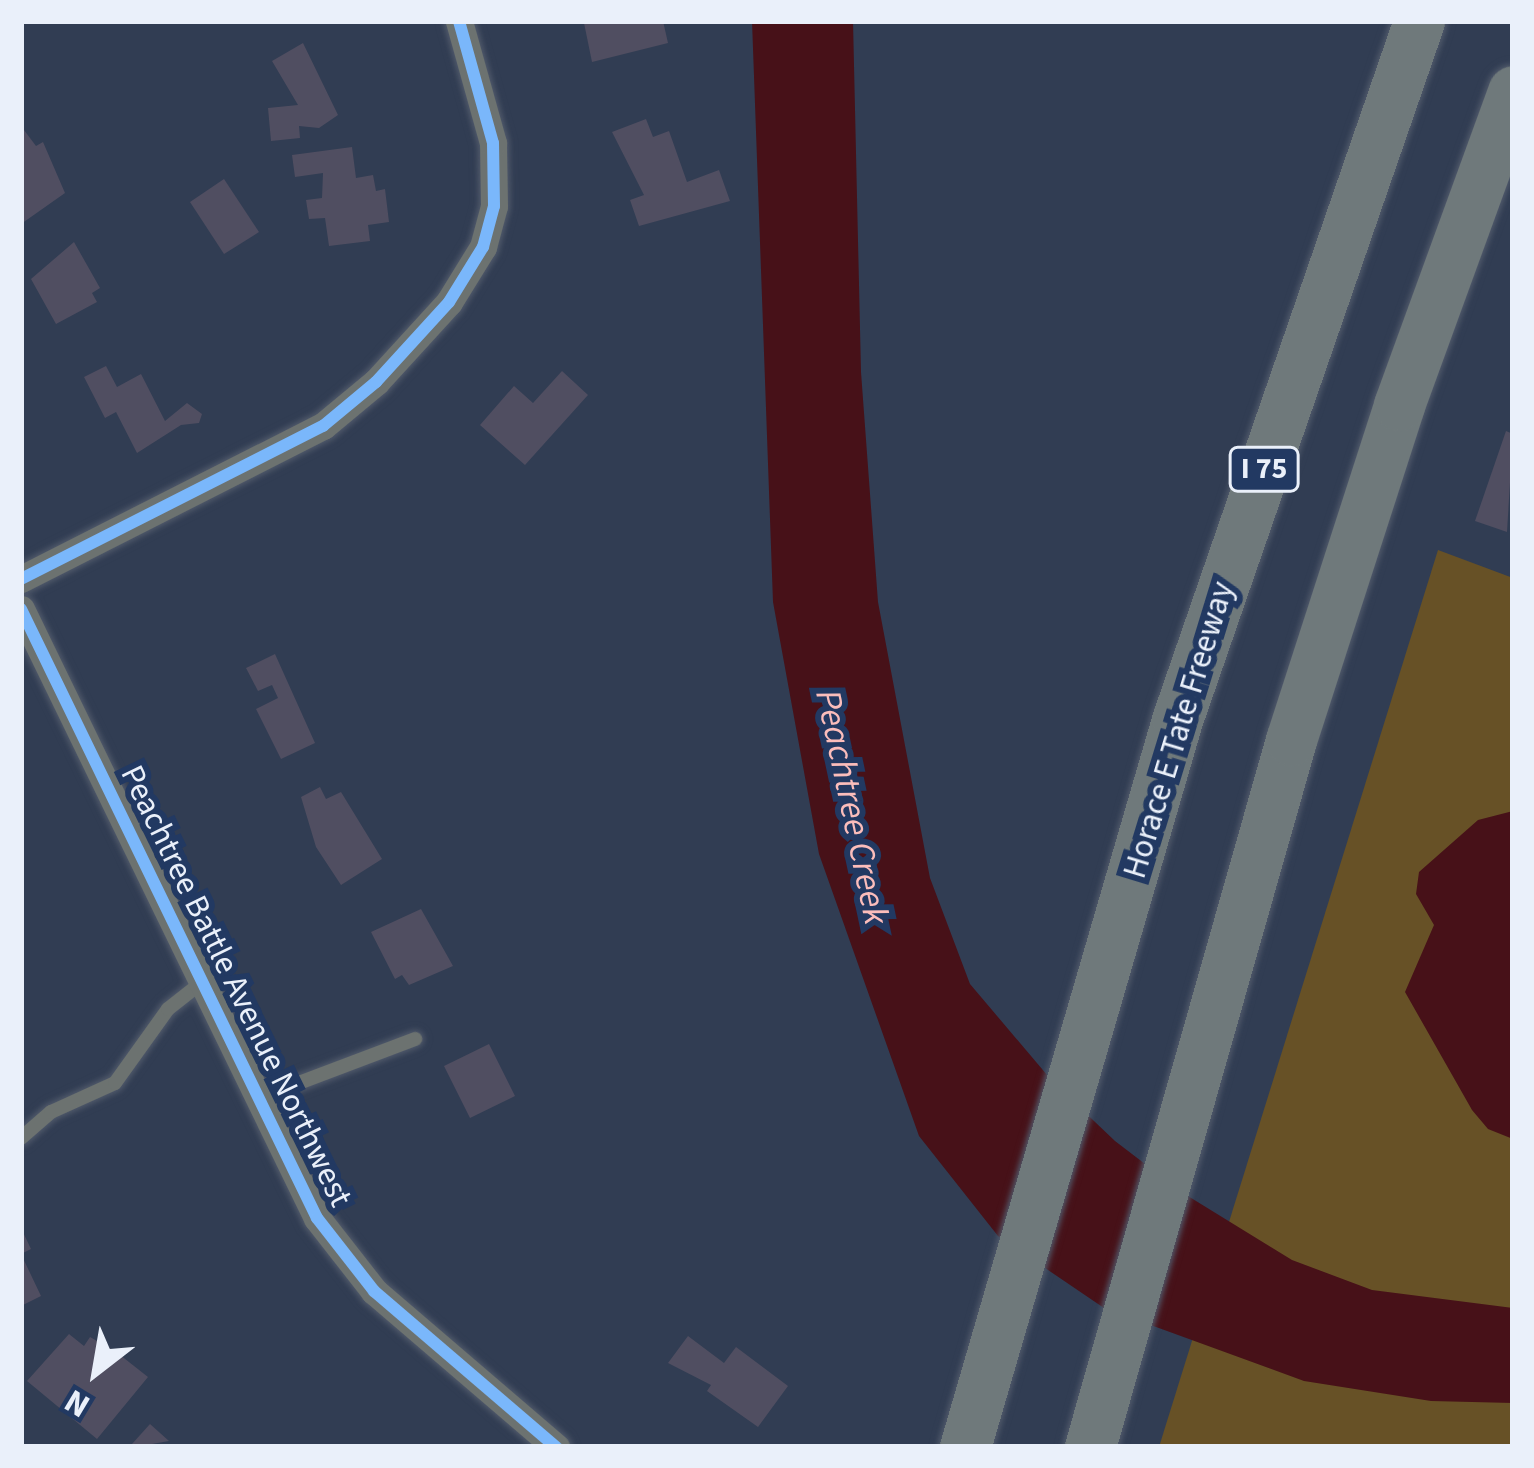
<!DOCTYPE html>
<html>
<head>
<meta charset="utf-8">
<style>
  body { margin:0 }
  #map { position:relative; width:1534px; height:1468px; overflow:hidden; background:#313d53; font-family:"Source Sans 3",sans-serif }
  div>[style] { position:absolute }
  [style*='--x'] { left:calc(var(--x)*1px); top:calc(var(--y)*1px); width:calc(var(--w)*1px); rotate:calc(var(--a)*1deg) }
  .green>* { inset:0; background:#675126 }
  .water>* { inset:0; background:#471118 }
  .building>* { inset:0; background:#504e61 }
  .roads { filter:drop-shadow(0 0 3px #515a6b) drop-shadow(0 0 3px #515a6b) }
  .service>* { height:14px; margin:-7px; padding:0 7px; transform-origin:7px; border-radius:7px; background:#6c7270 }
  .minor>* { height:27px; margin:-13.5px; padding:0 13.5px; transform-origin:13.5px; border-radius:13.5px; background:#6c7270 }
  .motorway>* { height:51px; margin:-25.5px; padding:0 25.5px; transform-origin:25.5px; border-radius:25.5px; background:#6f797b }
  .cycleway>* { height:12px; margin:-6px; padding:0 6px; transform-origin:6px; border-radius:6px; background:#7ab7fb }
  span { translate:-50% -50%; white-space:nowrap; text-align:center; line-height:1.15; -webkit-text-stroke:12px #223962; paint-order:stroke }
  .shield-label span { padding:3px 9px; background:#223962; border:3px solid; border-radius:9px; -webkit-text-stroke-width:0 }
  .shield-label { font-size:30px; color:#eaf0fa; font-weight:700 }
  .street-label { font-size:33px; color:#eaf0fa }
  .water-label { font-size:36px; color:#fbbdbb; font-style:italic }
  .frame { position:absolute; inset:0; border:24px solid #eaf0fa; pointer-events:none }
  .north { position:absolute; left:36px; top:1312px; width:120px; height:120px; -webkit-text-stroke:9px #223962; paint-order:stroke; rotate:211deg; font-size:33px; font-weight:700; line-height:48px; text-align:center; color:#eaf0fa }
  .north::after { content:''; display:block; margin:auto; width:42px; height:54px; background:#eaf0fa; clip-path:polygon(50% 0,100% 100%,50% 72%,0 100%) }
</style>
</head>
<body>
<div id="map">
  <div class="green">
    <i style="clip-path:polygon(1438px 550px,1513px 578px,1513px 1447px,1159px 1447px)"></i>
  </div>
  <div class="water">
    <i style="clip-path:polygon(752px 21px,853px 21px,861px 372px,878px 602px,930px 878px,970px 984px,1053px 1082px,1115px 1141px,1183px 1193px,1292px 1260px,1372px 1290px,1513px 1308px,1513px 1403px,1431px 1401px,1304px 1381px,1104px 1308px,998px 1236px,919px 1136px,819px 854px,773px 602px)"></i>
    <i style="clip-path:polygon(1513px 811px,1513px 1139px,1488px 1129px,1472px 1110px,1405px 992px,1434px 925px,1416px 894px,1419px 872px,1478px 820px)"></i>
  </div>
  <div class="building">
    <i style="clip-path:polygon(663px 21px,668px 43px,592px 62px,584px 23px)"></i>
    <i style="clip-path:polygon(303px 43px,338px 115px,319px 128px,299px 126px,300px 138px,271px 141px,268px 108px,298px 105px,272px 61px)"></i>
    <i style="clip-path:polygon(646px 119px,653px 137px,669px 131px,687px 182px,719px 170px,730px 201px,639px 226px,630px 200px,644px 195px,612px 132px)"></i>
    <i style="clip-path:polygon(21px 126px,36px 146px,43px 142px,65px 193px,21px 224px)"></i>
    <i style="clip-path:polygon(352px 147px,356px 178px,373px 175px,376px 191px,385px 189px,389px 222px,368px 225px,370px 241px,329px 246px,325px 218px,309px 219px,306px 200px,322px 198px,323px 173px,295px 177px,292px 155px)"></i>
    <i style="clip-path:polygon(224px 179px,259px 232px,224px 254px,190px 202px)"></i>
    <i style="clip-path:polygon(74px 242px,100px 288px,92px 293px,97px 302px,56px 324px,31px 279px)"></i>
    <i style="clip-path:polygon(106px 366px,117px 387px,141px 374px,165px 421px,187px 403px,202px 414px,199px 423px,181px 425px,137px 453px,116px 412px,105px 418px,84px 377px)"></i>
    <i style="clip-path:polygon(562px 371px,588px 395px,525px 465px,480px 425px,514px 386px,533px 403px)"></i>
    <i style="clip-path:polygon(1506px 431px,1513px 434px,1507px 532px,1475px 521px)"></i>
    <i style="clip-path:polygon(275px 654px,315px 743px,281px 759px,256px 709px,278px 698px,272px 685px,258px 691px,246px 668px)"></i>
    <i style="clip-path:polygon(320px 787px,326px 799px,341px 792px,382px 859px,341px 885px,316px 847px,301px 797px)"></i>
    <i style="clip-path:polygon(421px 909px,453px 966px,409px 985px,402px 975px,395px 979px,371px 932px)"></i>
    <i style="clip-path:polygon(489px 1044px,515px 1096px,470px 1118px,444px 1066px)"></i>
    <i style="clip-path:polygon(21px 1228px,31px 1249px,21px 1254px,41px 1296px,21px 1306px)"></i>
    <i style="clip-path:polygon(69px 1334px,84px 1346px,90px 1337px,115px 1351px,148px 1377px,97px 1439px,27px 1381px)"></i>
    <i style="clip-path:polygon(688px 1336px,724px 1363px,736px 1347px,788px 1386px,758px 1427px,707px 1391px,711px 1385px,668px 1363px)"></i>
    <i style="clip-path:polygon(150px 1424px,169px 1441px,135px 1447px,132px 1444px)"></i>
  </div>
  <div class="roads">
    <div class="service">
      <i style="--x:259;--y:1098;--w:167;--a:-20.7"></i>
      <i style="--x:21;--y:1138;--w:40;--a:-41"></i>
      <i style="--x:51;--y:1112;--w:70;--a:-24.4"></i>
      <i style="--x:115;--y:1083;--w:91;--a:-54.4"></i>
      <i style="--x:168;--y:1009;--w:42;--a:-38.2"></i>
    </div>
    <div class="minor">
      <i style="--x:21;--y:579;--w:339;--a:-26.9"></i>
      <i style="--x:323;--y:426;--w:69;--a:-39.7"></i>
      <i style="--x:376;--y:382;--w:108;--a:-47.6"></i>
      <i style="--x:449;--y:302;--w:65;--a:-58.3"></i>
      <i style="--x:483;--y:247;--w:42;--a:-75"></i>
      <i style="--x:494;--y:206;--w:63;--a:-90.9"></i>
      <i style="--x:493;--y:143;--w:127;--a:-105.6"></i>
      <i style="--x:21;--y:609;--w:677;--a:64.08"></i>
      <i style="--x:317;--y:1218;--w:93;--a:52"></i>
      <i style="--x:374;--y:1291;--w:240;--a:40.6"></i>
    </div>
    <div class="motorway">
      <i style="--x:965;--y:1447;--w:757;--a:-73.74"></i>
      <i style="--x:1177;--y:720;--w:740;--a:-70.9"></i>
      <i style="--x:1090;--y:1447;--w:735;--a:-74.13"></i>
      <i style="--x:1291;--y:740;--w:352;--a:-72.1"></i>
      <i style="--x:1399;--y:405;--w:334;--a:-70"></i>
    </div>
  </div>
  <div class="cycleway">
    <i style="--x:21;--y:579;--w:339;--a:-26.9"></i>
    <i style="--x:323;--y:426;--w:69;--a:-39.7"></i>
    <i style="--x:376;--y:382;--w:108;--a:-47.6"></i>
    <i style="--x:449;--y:302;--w:65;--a:-58.3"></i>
    <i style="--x:483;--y:247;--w:42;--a:-75"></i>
    <i style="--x:494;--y:206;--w:63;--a:-90.9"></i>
    <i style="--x:493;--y:143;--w:127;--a:-105.6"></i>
    <i style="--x:21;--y:609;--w:677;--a:64.08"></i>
    <i style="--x:317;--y:1218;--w:93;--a:52"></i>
    <i style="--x:374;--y:1291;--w:240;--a:40.6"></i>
  </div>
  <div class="shield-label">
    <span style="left:1264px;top:469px">I 75</span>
  </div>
  <div class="street-label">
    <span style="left:1179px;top:730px;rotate:-73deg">Horace E Tate Freeway</span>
    <span style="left:236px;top:986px;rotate:64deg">Peachtree Battle Avenue Northwest</span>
  </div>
  <div class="water-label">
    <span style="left:852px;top:807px;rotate:78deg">Peachtree Creek</span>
  </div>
  <div class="frame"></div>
  <div class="north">N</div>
</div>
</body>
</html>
